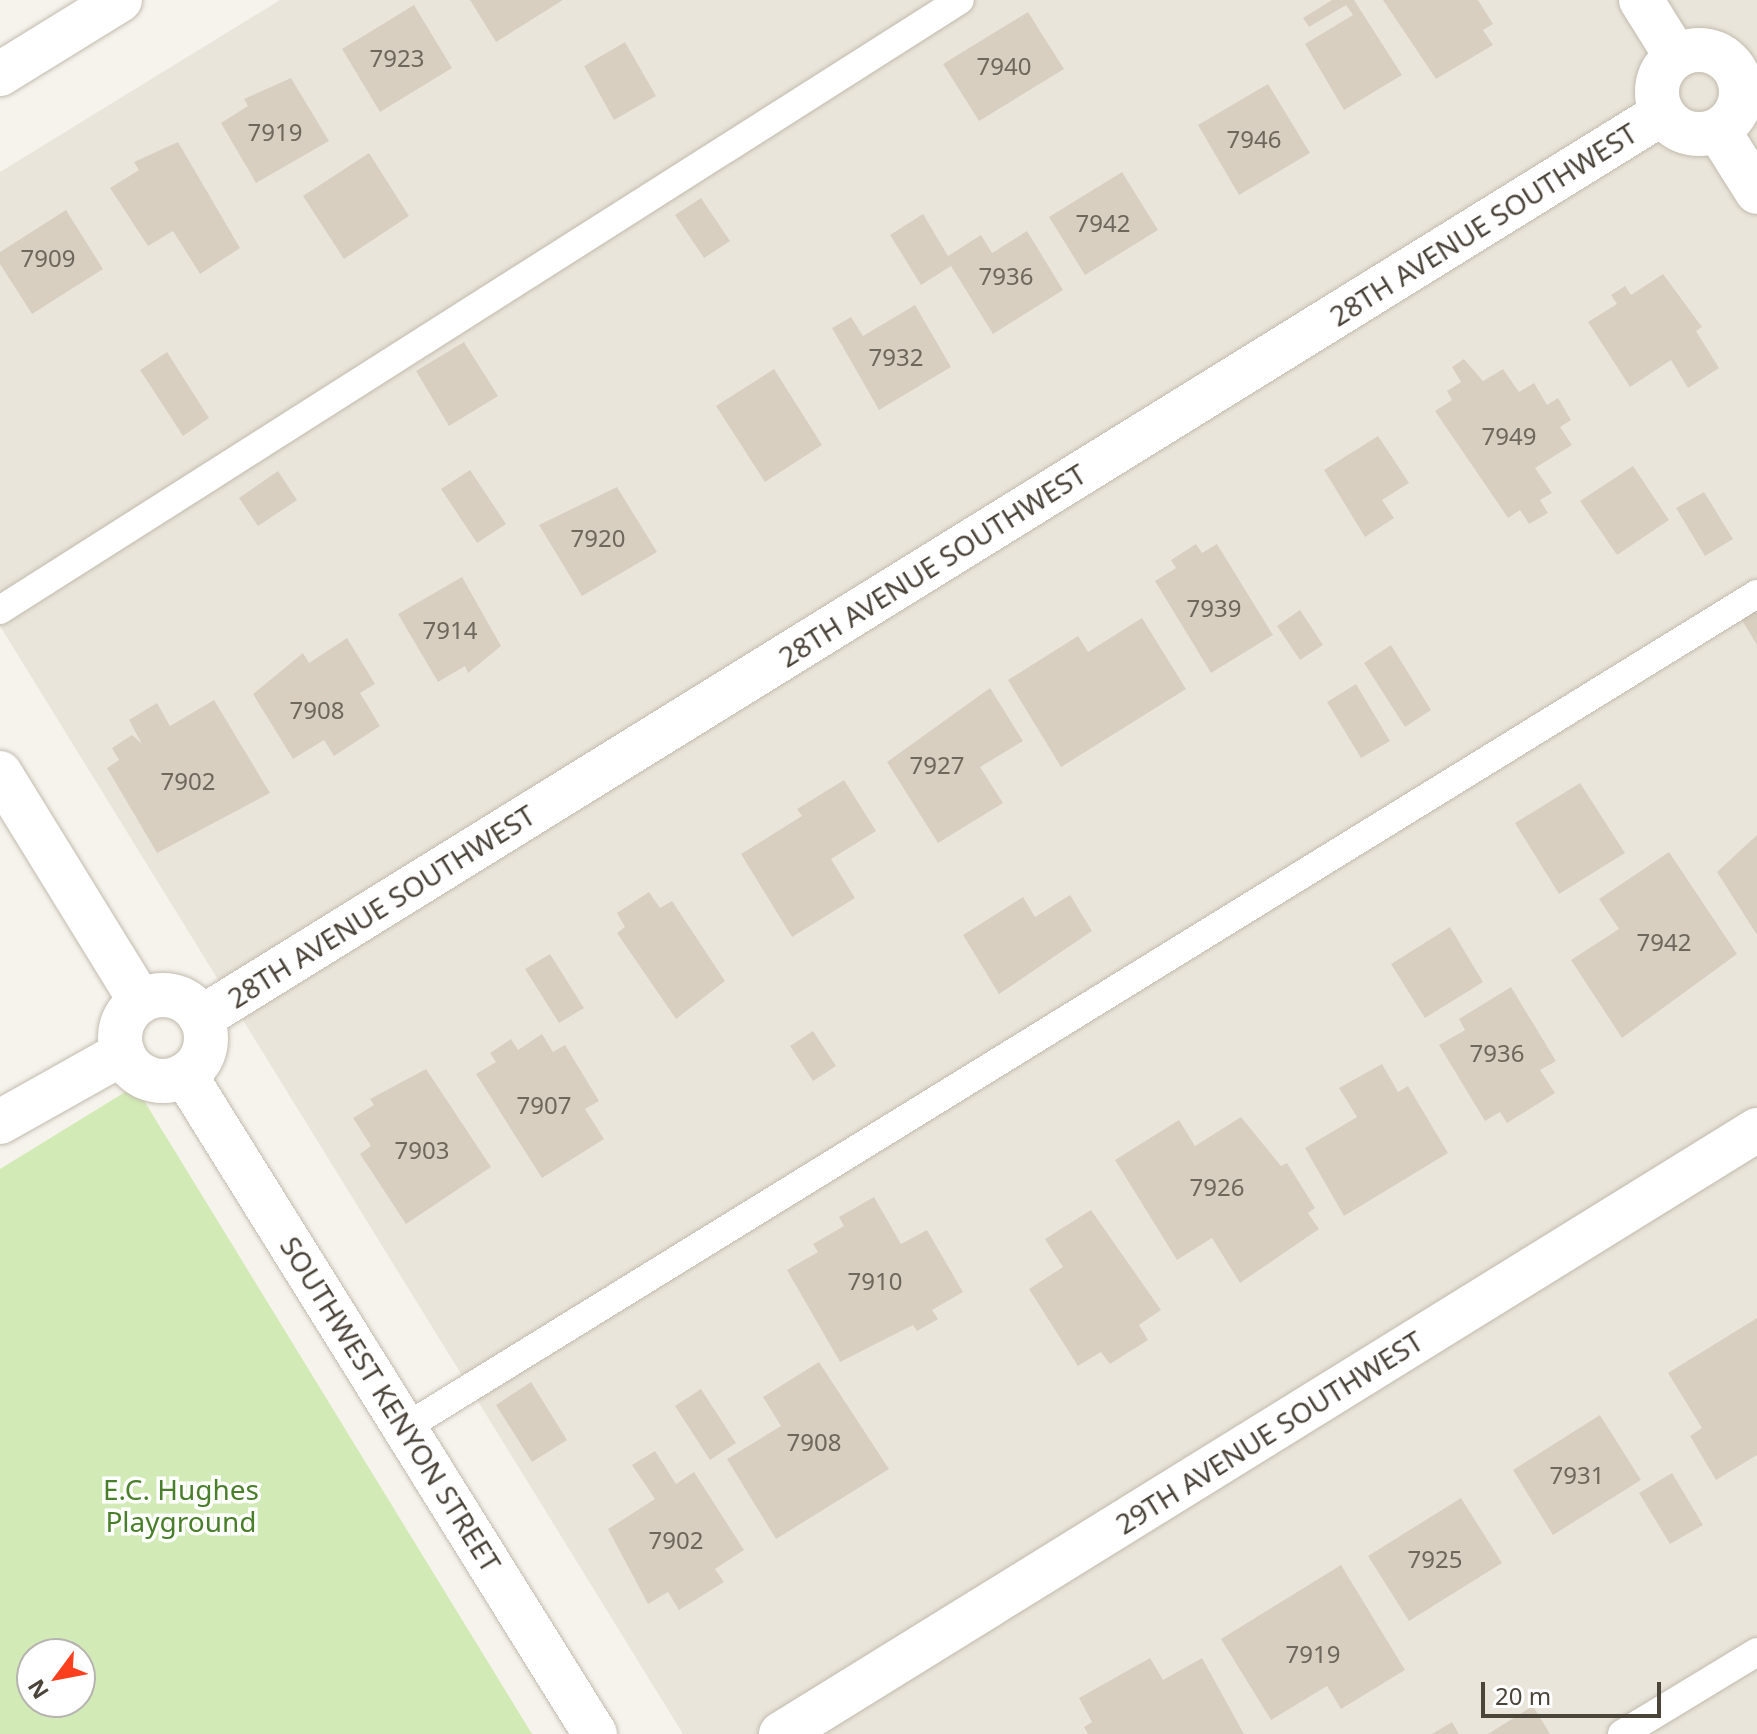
<!DOCTYPE html>
<html>
<head>
<meta charset="utf-8">
<style>
  body { margin:0 }
  #map { position:relative; width:1757px; height:1734px; overflow:hidden; background:#f6f3ec; font-family:"Noto Sans",sans-serif }
  div>[style] { position:absolute }
  [style*='--x'] { left:calc(var(--x)*1px); top:calc(var(--y)*1px); width:calc(var(--w)*1px); rotate:calc(var(--a)*1deg) }
  .residential>* { inset:0; background:#eae5da }
  .green>* { inset:0; background:#d2eab5 }
  .building>* { inset:0; background:#d8cfc1 }
  .roads { filter:drop-shadow(0 0 2px #c2bbae) drop-shadow(0 0 2px #c2bbae) }
  .service>* { height:28px; margin:-14px; padding:0 14px; transform-origin:14px; border-radius:14px; background:#fff }
  .minor>* { height:44px; margin:-22px; padding:0 22px; transform-origin:22px; border-radius:22px; background:#fff }
  .minor>.ring { margin:-22px; padding:0; box-sizing:content-box; background:none; border:44px solid #fff; border-radius:50% }
  span { translate:-50% -50%; white-space:nowrap; text-align:center; line-height:1.15; -webkit-text-stroke:7px #fff; paint-order:stroke }
  .number-label { font-size:24px; color:#6e675b }
  .number-label span { -webkit-text-stroke-width:0 }
  .street-label { font-size:28px; color:#4b4439 }
  .park-label { font-size:28px; color:#4a7f2a }
  .north { position:absolute; left:16px; top:1638px; width:80px; height:80px; box-sizing:border-box; background:#fff; border:2px solid #b7b4b0; border-radius:50%; rotate:238deg; font-size:22px; font-weight:700; line-height:32px; text-align:center; color:#4b4439 }
  .north::after { content:''; display:block; margin:auto; width:28px; height:36px; background:#fc3f1d; clip-path:polygon(50% 0,100% 100%,50% 72%,0 100%) }
  .scale { position:absolute; left:1481px; top:1682px; width:180px; height:36px; box-sizing:border-box; border:4px solid #4b4439; border-top:0; padding-left:10px; font-size:24px; line-height:28px; white-space:nowrap; color:#4b4439; -webkit-text-stroke:6px #fff; paint-order:stroke }
</style>
</head>
<body>
<div id="map">
  <div class="residential">
    <i style="clip-path:polygon(280px 0,1757px 0,1757px 1734px,683px 1734px,0 626px,0 172px)"></i>
  </div>
  <div class="green">
    <i style="clip-path:polygon(evenodd,135px 1086px,532px 1734px,0 1734px,0 1169px,135px 1086px,80px 1654px,80px 1702px,32px 1702px,32px 1654px,80px 1654px)"></i>
  </div>
  <div class="building">
    <i style="clip-path:polygon(470px 0,563px 0,496px 42px)"></i>
    <i style="clip-path:polygon(1332px 0,1354px 0,1402px 75px,1344px 110px,1305px 44px,1353px 15px,1346px 5px,1309px 27px,1303px 18px)"></i>
    <i style="clip-path:polygon(1383px 0,1478px 0,1493px 24px,1483px 30px,1493px 45px,1436px 79px)"></i>
    <i style="clip-path:polygon(414px 5px,452px 68px,380px 112px,342px 49px)"></i>
    <i style="clip-path:polygon(1028px 12px,1064px 69px,979px 121px,943px 64px)"></i>
    <i style="clip-path:polygon(625px 42px,656px 96px,614px 120px,584px 66px)"></i>
    <i style="clip-path:polygon(291px 78px,329px 141px,256px 183px,221px 123px,248px 106px,244px 99px)"></i>
    <i style="clip-path:polygon(1268px 84px,1310px 153px,1239px 195px,1198px 125px)"></i>
    <i style="clip-path:polygon(178px 142px,240px 248px,200px 274px,173px 231px,148px 246px,110px 188px,139px 170px,134px 162px)"></i>
    <i style="clip-path:polygon(369px 153px,409px 216px,344px 259px,303px 196px)"></i>
    <i style="clip-path:polygon(1122px 172px,1158px 230px,1085px 275px,1049px 217px)"></i>
    <i style="clip-path:polygon(701px 198px,730px 241px,704px 258px,675px 215px)"></i>
    <i style="clip-path:polygon(66px 210px,103px 269px,32px 314px,0 264px,0 252px)"></i>
    <i style="clip-path:polygon(923px 214px,948px 256px,981px 235px,992px 253px,1027px 231px,1063px 290px,993px 334px,951px 266px,921px 285px,890px 235px)"></i>
    <i style="clip-path:polygon(1663px 274px,1702px 327px,1696px 331px,1719px 368px,1688px 388px,1671px 360px,1630px 387px,1588px 322px,1617px 304px,1611px 295px,1625px 286px,1631px 295px)"></i>
    <i style="clip-path:polygon(915px 305px,951px 367px,879px 410px,832px 328px,851px 317px,863px 336px)"></i>
    <i style="clip-path:polygon(464px 342px,498px 396px,449px 426px,416px 371px)"></i>
    <i style="clip-path:polygon(167px 352px,209px 418px,183px 436px,140px 370px)"></i>
    <i style="clip-path:polygon(1464px 359px,1483px 381px,1503px 369px,1519px 392px,1534px 383px,1547px 405px,1558px 398px,1571px 420px,1560px 427px,1572px 445px,1535px 468px,1552px 493px,1540px 500px,1548px 513px,1529px 524px,1520px 510px,1508px 518px,1435px 411px,1452px 400px,1447px 391px,1461px 382px,1452px 367px)"></i>
    <i style="clip-path:polygon(774px 369px,822px 445px,765px 482px,716px 406px)"></i>
    <i style="clip-path:polygon(1378px 436px,1409px 483px,1382px 500px,1394px 518px,1365px 537px,1324px 470px)"></i>
    <i style="clip-path:polygon(1633px 466px,1669px 520px,1617px 555px,1580px 501px)"></i>
    <i style="clip-path:polygon(470px 470px,506px 524px,477px 543px,441px 489px)"></i>
    <i style="clip-path:polygon(278px 471px,297px 500px,258px 526px,239px 498px)"></i>
    <i style="clip-path:polygon(617px 487px,657px 552px,582px 596px,539px 525px)"></i>
    <i style="clip-path:polygon(1704px 492px,1733px 539px,1705px 556px,1676px 508px)"></i>
    <i style="clip-path:polygon(1196px 544px,1202px 553px,1217px 544px,1273px 635px,1211px 673px,1155px 581px,1176px 568px,1171px 560px)"></i>
    <i style="clip-path:polygon(462px 577px,501px 646px,468px 673px,465px 666px,438px 682px,398px 614px)"></i>
    <i style="clip-path:polygon(1757px 604px,1757px 645px,1739px 615px)"></i>
    <i style="clip-path:polygon(1300px 610px,1323px 645px,1300px 660px,1277px 626px)"></i>
    <i style="clip-path:polygon(1142px 618px,1186px 689px,1061px 767px,1008px 680px,1078px 636px,1088px 652px)"></i>
    <i style="clip-path:polygon(347px 638px,375px 684px,360px 693px,380px 726px,334px 756px,324px 740px,293px 759px,253px 694px,303px 653px,309px 663px)"></i>
    <i style="clip-path:polygon(1391px 645px,1431px 710px,1405px 727px,1364px 663px)"></i>
    <i style="clip-path:polygon(1356px 684px,1390px 741px,1361px 758px,1327px 702px)"></i>
    <i style="clip-path:polygon(990px 688px,1023px 741px,980px 767px,1003px 803px,938px 843px,887px 762px)"></i>
    <i style="clip-path:polygon(214px 700px,270px 793px,157px 853px,107px 768px,119px 760px,112px 748px,132px 735px,142px 744px,129px 720px,157px 703px,170px 726px)"></i>
    <i style="clip-path:polygon(844px 780px,876px 831px,831px 859px,855px 898px,792px 937px,741px 854px,802px 816px,797px 809px)"></i>
    <i style="clip-path:polygon(1580px 783px,1625px 853px,1559px 894px,1515px 823px)"></i>
    <i style="clip-path:polygon(1757px 835px,1757px 935px,1717px 872px)"></i>
    <i style="clip-path:polygon(1669px 852px,1737px 954px,1622px 1038px,1571px 960px,1619px 929px,1599px 899px)"></i>
    <i style="clip-path:polygon(649px 892px,660px 908px,672px 901px,725px 981px,676px 1019px,617px 933px,625px 927px,617px 913px)"></i>
    <i style="clip-path:polygon(1070px 895px,1092px 931px,999px 994px,963px 935px,1023px 897px,1035px 917px)"></i>
    <i style="clip-path:polygon(1450px 927px,1483px 982px,1425px 1018px,1391px 964px)"></i>
    <i style="clip-path:polygon(550px 954px,584px 1008px,559px 1023px,525px 969px)"></i>
    <i style="clip-path:polygon(1511px 987px,1556px 1061px,1540px 1070px,1555px 1093px,1507px 1123px,1500px 1112px,1485px 1121px,1439px 1045px,1465px 1030px,1459px 1019px)"></i>
    <i style="clip-path:polygon(813px 1031px,836px 1066px,813px 1081px,790px 1046px)"></i>
    <i style="clip-path:polygon(542px 1034px,553px 1052px,565px 1045px,599px 1101px,585px 1109px,604px 1139px,542px 1178px,476px 1074px,496px 1062px,490px 1053px,511px 1039px,518px 1050px)"></i>
    <i style="clip-path:polygon(1382px 1064px,1398px 1092px,1408px 1086px,1448px 1153px,1344px 1216px,1305px 1148px,1357px 1117px,1339px 1088px)"></i>
    <i style="clip-path:polygon(426px 1069px,491px 1167px,406px 1224px,360px 1154px,371px 1146px,353px 1118px,374px 1105px,370px 1099px)"></i>
    <i style="clip-path:polygon(1241px 1117px,1281px 1166px,1287px 1163px,1315px 1208px,1308px 1213px,1319px 1229px,1240px 1283px,1212px 1238px,1177px 1260px,1115px 1160px,1179px 1120px,1195px 1146px)"></i>
    <i style="clip-path:polygon(874px 1197px,901px 1244px,927px 1230px,963px 1292px,932px 1310px,938px 1319px,917px 1331px,913px 1325px,840px 1362px,787px 1270px,818px 1252px,813px 1244px,844px 1226px,839px 1217px)"></i>
    <i style="clip-path:polygon(1091px 1210px,1161px 1310px,1139px 1325px,1148px 1340px,1110px 1364px,1101px 1352px,1078px 1366px,1029px 1289px,1063px 1267px,1045px 1239px)"></i>
    <i style="clip-path:polygon(1757px 1318px,1757px 1455px,1716px 1480px,1690px 1436px,1702px 1428px,1668px 1373px)"></i>
    <i style="clip-path:polygon(819px 1362px,889px 1469px,776px 1539px,727px 1459px,781px 1426px,763px 1397px)"></i>
    <i style="clip-path:polygon(531px 1382px,567px 1440px,532px 1462px,496px 1405px)"></i>
    <i style="clip-path:polygon(701px 1389px,736px 1443px,710px 1460px,675px 1406px)"></i>
    <i style="clip-path:polygon(1600px 1415px,1641px 1480px,1553px 1535px,1513px 1470px)"></i>
    <i style="clip-path:polygon(655px 1451px,676px 1484px,694px 1472px,744px 1550px,715px 1569px,724px 1582px,679px 1610px,668px 1592px,648px 1604px,608px 1529px,655px 1499px,632px 1465px)"></i>
    <i style="clip-path:polygon(1672px 1473px,1703px 1525px,1670px 1544px,1639px 1493px)"></i>
    <i style="clip-path:polygon(1461px 1498px,1502px 1563px,1409px 1621px,1368px 1556px)"></i>
    <i style="clip-path:polygon(1341px 1565px,1405px 1670px,1341px 1709px,1327px 1686px,1271px 1720px,1221px 1639px)"></i>
    <i style="clip-path:polygon(1150px 1658px,1163px 1680px,1202px 1658px,1244px 1734px,1088px 1734px,1084px 1727px,1092px 1722px,1079px 1698px)"></i>
    <i style="clip-path:polygon(1533px 1706px,1550px 1734px,1488px 1734px)"></i>
    <i style="clip-path:polygon(1452px 1722px,1459px 1734px,1432px 1734px)"></i>
  </div>
  <div class="roads">
    <div class="service">
      <i style="--x:0;--y:610;--w:1137;--a:-32.43"></i>
      <i style="--x:406;--y:1427;--w:1587;--a:-31.66"></i>
      <i style="--x:1622;--y:1734;--w:158;--a:-31.3"></i>
    </div>
    <div class="minor">
      <i style="--x:1641;--y:0;--w:66;--a:58"></i>
      <i class="ring" style="left:1657px;top:50px;width:40px;height:40px"></i>
      <i style="--x:0;--y:74;--w:141;--a:-31.7"></i>
      <i style="--x:1718;--y:130;--w:73;--a:57.8"></i>
      <i style="--x:0;--y:773;--w:268;--a:58.4"></i>
      <i class="ring" style="left:120px;top:995px;width:42px;height:42px"></i>
      <i style="--x:201;--y:1018;--w:1719;--a:-31.76"></i>
      <i style="--x:185;--y:1075;--w:776;--a:58.11"></i>
      <i style="--x:0;--y:1122;--w:141;--a:-29.3"></i>
      <i style="--x:781;--y:1734;--w:1148;--a:-31.75"></i>
    </div>
  </div>
  <div class="number-label">
    <span style="left:397px;top:58px">7923</span>
    <span style="left:1004px;top:66px">7940</span>
    <span style="left:275px;top:132px">7919</span>
    <span style="left:1254px;top:139px">7946</span>
    <span style="left:1103px;top:223px">7942</span>
    <span style="left:48px;top:258px">7909</span>
    <span style="left:1006px;top:276px">7936</span>
    <span style="left:896px;top:357px">7932</span>
    <span style="left:1509px;top:436px">7949</span>
    <span style="left:598px;top:538px">7920</span>
    <span style="left:1214px;top:608px">7939</span>
    <span style="left:450px;top:630px">7914</span>
    <span style="left:317px;top:710px">7908</span>
    <span style="left:937px;top:765px">7927</span>
    <span style="left:188px;top:781px">7902</span>
    <span style="left:1664px;top:942px">7942</span>
    <span style="left:1497px;top:1053px">7936</span>
    <span style="left:544px;top:1105px">7907</span>
    <span style="left:422px;top:1150px">7903</span>
    <span style="left:1217px;top:1187px">7926</span>
    <span style="left:875px;top:1281px">7910</span>
    <span style="left:814px;top:1442px">7908</span>
    <span style="left:1577px;top:1475px">7931</span>
    <span style="left:676px;top:1540px">7902</span>
    <span style="left:1435px;top:1559px">7925</span>
    <span style="left:1313px;top:1654px">7919</span>
  </div>
  <div class="street-label">
    <span style="left:1483px;top:224px;rotate:-32deg">28TH AVENUE SOUTHWEST</span>
    <span style="left:932px;top:565px;rotate:-32deg">28TH AVENUE SOUTHWEST</span>
    <span style="left:381px;top:906px;rotate:-32deg">28TH AVENUE SOUTHWEST</span>
    <span style="left:391px;top:1404px;rotate:58deg">SOUTHWEST KENYON STREET</span>
    <span style="left:1269px;top:1432px;rotate:-32deg">29TH AVENUE SOUTHWEST</span>
  </div>
  <div class="park-label">
    <span style="left:181px;top:1505px">E.C. Hughes<br>Playground</span>
  </div>
  <div class="north">N</div>
  <div class="scale">20 m</div>
</div>
</body>
</html>
